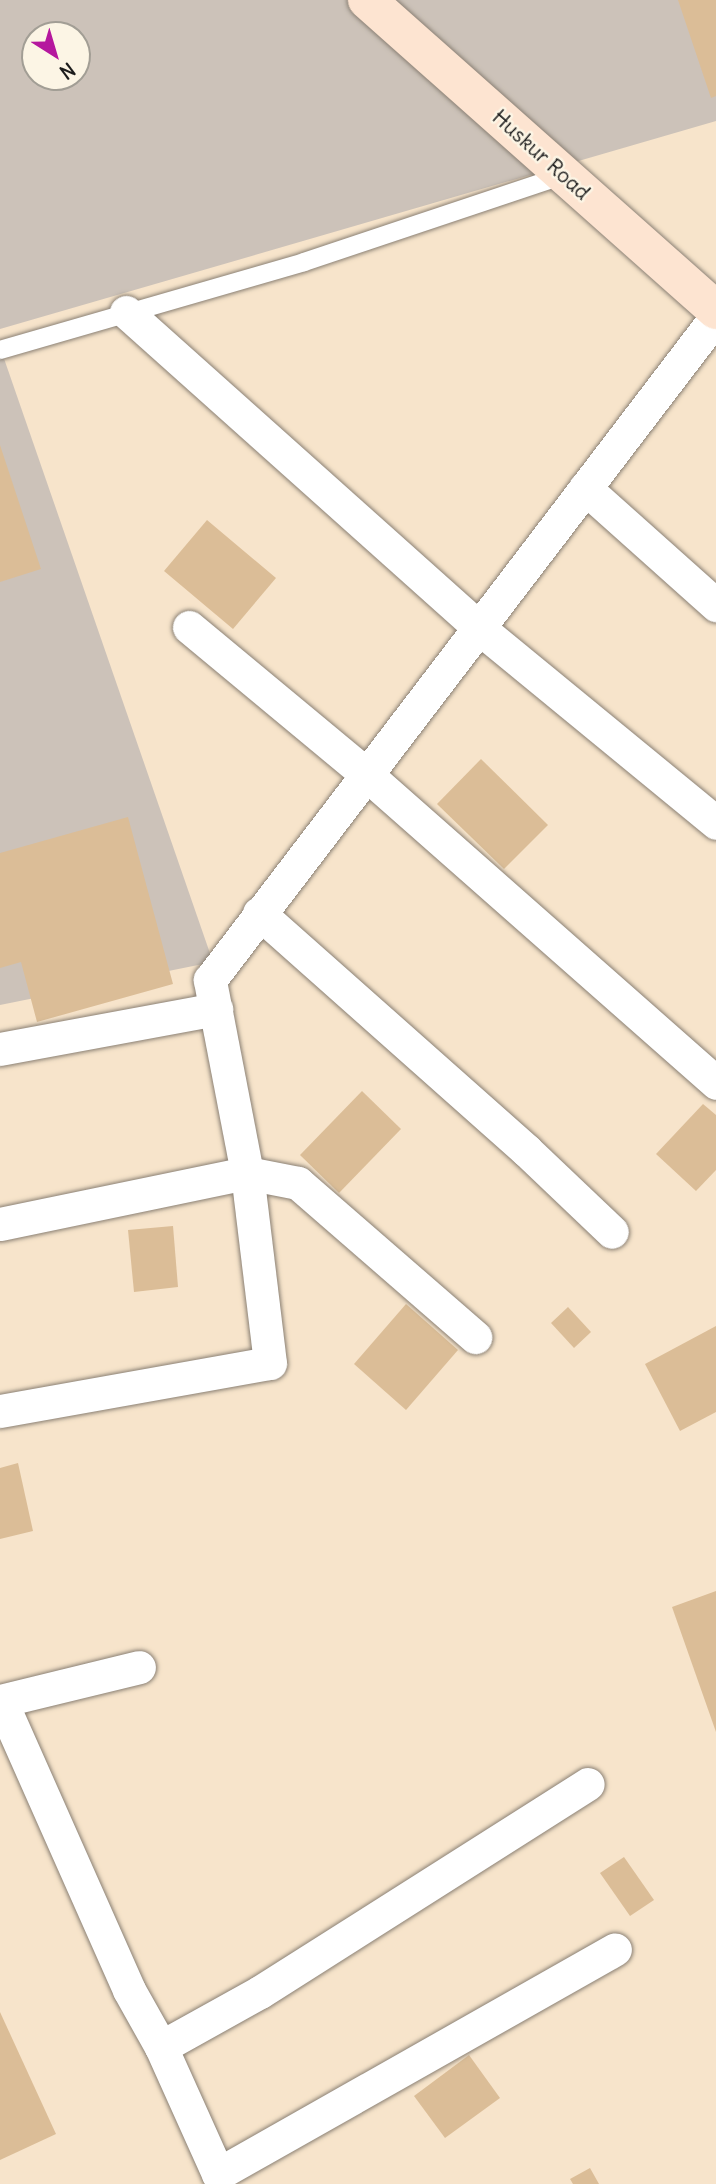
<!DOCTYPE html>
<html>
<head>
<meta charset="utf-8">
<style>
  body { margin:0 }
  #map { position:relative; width:716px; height:2184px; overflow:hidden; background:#f7e4cb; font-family:Delius,sans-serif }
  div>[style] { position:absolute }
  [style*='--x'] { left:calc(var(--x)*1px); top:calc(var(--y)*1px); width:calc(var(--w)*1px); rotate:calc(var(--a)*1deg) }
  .industrial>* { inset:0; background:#ccc2b9 }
  .building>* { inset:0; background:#dbbd97 }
  .roads { filter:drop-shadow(0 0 2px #8a8074) drop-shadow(0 0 2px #8a8074) }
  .lane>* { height:18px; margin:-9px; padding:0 9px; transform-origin:9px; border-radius:9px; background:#fff }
  .street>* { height:33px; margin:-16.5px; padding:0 16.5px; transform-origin:16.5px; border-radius:16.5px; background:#fff }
  .secondary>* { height:38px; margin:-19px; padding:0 19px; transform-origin:19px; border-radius:19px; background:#fde4d1 }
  span { translate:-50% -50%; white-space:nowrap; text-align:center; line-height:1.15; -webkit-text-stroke:5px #fcf5e5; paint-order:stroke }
  .street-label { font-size:21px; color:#1c1c1c }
  .north { position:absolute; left:21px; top:21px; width:70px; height:70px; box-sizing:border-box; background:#fcf5e5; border:2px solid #a29e95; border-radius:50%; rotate:143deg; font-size:19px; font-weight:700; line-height:28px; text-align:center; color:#1c1c1c }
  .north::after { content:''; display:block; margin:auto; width:24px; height:32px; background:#b5179e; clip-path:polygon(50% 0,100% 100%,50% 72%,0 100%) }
</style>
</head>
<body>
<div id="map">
  <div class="industrial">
    <i style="clip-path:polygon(evenodd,0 0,716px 0,716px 121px,0 329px,0 0,35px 35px,77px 35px,77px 77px,35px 77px,35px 35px)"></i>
    <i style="clip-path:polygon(0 347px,213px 962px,0 1005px)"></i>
  </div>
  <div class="building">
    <i style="clip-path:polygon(678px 0,716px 0,716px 96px,711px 98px)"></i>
    <i style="clip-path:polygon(0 445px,41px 569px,0 582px)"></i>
    <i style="clip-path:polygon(207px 520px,276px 578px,233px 629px,164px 571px)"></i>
    <i style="clip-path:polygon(481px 759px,548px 825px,504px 869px,437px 804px)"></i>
    <i style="clip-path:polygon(128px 817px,173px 984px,37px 1022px,21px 962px,0 968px,0 853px)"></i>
    <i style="clip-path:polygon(362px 1091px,401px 1129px,339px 1193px,300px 1155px)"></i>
    <i style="clip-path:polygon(703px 1104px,716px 1115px,716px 1170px,696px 1191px,656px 1154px)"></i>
    <i style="clip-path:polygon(173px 1226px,178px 1287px,134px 1292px,128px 1230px)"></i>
    <i style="clip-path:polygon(406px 1304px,458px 1350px,406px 1410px,354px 1364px)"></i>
    <i style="clip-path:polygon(568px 1307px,591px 1332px,574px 1348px,551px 1323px)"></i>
    <i style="clip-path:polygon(716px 1326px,716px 1412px,680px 1431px,645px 1364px)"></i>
    <i style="clip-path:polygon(18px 1463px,33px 1531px,0 1539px,0 1468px)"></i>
    <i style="clip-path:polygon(716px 1591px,716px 1732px,672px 1607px)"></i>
    <i style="clip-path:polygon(624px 1857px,654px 1900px,630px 1916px,600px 1873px)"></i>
    <i style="clip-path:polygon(0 2012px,56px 2134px,0 2160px)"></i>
    <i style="clip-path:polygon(469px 2055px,500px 2098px,445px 2138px,414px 2096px)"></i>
    <i style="clip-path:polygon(590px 2168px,599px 2184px,573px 2184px,570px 2179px)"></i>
  </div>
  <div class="roads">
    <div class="lane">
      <i style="--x:0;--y:350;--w:316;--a:-16.1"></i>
      <i style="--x:304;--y:262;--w:274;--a:-18.5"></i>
    </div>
    <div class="street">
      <i style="--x:126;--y:312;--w:474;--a:41.8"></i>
      <i style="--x:479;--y:628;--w:307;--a:39.4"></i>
      <i style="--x:585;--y:488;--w:176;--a:41.8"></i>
      <i style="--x:189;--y:627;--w:230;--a:39.7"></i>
      <i style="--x:366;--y:774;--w:467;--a:41.4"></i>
      <i style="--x:259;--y:913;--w:358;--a:41.6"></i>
      <i style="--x:527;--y:1151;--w:117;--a:43.6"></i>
      <i style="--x:0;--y:1049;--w:220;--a:-10.5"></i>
      <i style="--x:0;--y:1224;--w:252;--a:-11.7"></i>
      <i style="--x:247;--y:1173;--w:52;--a:11.1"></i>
      <i style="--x:298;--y:1183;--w:235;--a:41"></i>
      <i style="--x:0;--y:1411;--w:274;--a:-10.1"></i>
      <i style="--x:270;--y:1363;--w:191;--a:-96.9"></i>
      <i style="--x:247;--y:1173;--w:197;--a:-100.9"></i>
      <i style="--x:210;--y:980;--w:834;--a:-52.65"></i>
      <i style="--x:0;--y:1701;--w:143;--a:-13.7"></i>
      <i style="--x:1;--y:1701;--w:316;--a:66.1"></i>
      <i style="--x:129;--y:1990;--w:65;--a:60.7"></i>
      <i style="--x:161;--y:2047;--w:139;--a:65.8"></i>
      <i style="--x:218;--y:2174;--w:456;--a:-29.5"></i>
      <i style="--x:161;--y:2047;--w:113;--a:-29.1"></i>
      <i style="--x:260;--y:1992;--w:388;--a:-32.4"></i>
    </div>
    <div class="secondary">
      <i style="--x:367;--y:0;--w:467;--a:41.6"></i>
    </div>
  </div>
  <div class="street-label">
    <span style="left:541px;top:155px;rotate:42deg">Huskur Road</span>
  </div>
  <div class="north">N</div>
</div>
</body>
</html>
